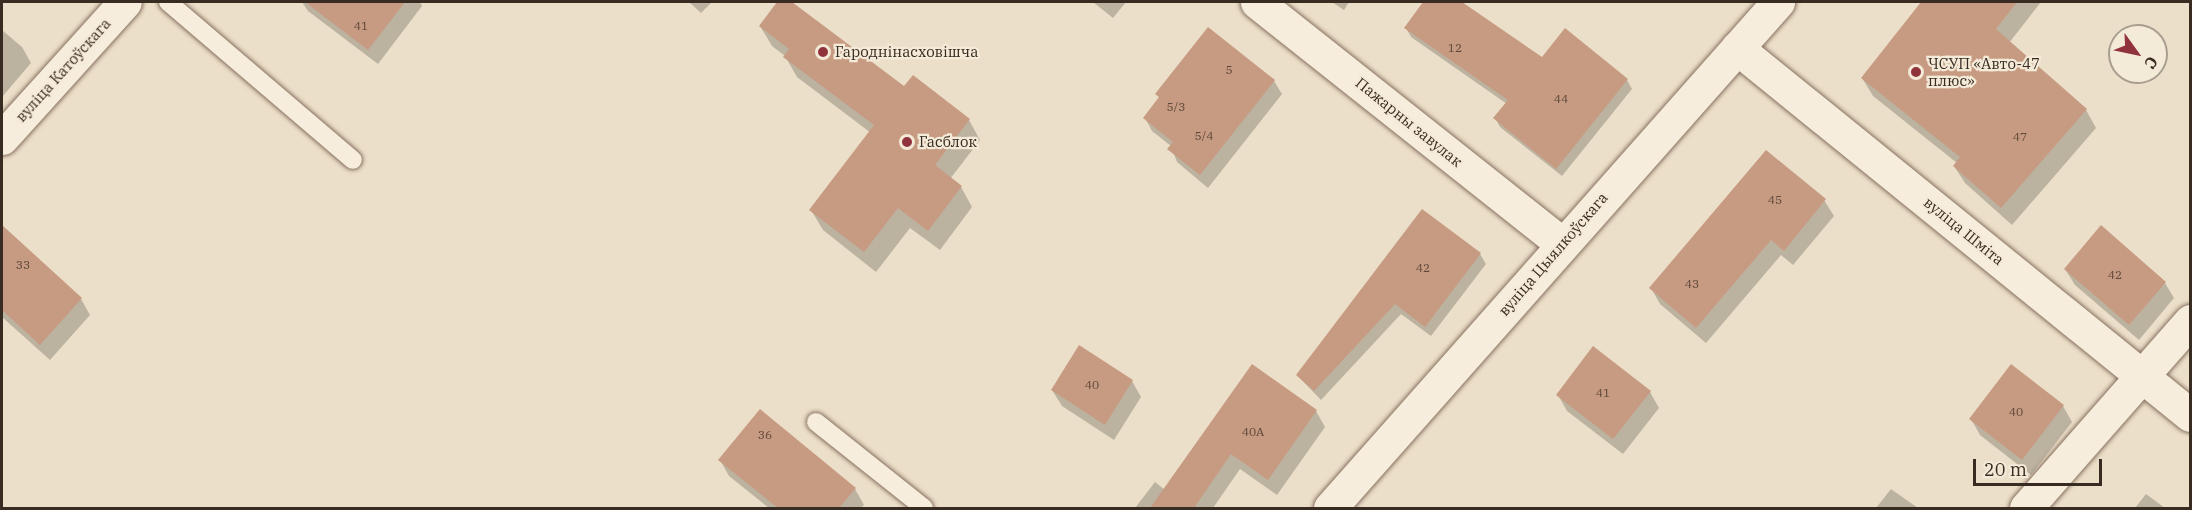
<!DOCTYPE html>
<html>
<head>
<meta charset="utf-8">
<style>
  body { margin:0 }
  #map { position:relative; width:2192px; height:510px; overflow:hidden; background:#ecdfc9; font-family:"IBM Plex Serif",serif }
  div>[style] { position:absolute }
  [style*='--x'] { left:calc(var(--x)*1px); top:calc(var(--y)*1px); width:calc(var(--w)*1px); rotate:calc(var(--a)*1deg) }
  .shadow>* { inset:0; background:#0003 }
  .building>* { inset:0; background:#c79a82 }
  .roads { filter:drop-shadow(0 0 2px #87715f) drop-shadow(0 0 2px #87715f) }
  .lane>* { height:18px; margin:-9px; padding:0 9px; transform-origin:9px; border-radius:9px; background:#f7eddc }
  .street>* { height:33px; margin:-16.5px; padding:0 16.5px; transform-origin:16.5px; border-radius:16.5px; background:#f7eddc }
  .secondary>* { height:33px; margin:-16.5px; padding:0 16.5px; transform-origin:16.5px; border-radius:16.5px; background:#f7eddc }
  .dots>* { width:16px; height:16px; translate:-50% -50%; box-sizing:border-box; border:3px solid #f4ead8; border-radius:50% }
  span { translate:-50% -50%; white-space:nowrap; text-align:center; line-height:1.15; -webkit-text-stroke:4.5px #f4ead8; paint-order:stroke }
  .number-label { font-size:12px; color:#5c4739 }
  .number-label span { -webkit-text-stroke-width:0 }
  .poi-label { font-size:15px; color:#382b21 }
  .left { translate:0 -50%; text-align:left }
  .street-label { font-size:15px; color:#382b21 }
  .frame { position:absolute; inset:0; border:3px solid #382b21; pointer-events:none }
  .north { position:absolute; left:2108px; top:24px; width:60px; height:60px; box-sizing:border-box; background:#f4ead8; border:2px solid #a99e8f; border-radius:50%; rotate:123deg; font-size:16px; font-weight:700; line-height:24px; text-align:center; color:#382b21 }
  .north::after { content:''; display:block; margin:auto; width:21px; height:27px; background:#91333a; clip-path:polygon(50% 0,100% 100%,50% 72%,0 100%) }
  .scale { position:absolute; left:1973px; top:459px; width:129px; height:27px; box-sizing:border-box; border:3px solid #382b21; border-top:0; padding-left:8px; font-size:18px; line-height:21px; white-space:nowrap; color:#382b21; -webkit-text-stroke:4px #f4ead8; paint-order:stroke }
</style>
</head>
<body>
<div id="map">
  <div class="shadow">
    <i style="clip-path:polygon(302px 2px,420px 2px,422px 6px,378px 64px,308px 11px)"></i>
    <i style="clip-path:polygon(689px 2px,712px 2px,701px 13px)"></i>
    <i style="clip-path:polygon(779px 2px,789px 2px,905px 89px,969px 120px,980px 140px,950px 179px,961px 187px,972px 207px,940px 250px,910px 228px,876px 272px,823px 230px,811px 210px,871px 133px,797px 77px,785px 56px,772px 46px,760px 26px)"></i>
    <i style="clip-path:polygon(1093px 2px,1126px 2px,1113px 18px)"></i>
    <i style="clip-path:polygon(1332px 2px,1349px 2px,1344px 10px)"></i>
    <i style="clip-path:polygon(1425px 2px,1459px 2px,1543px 59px,1627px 80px,1632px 89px,1562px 176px,1500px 127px,1495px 118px,1507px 104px,1411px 37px,1406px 28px)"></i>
    <i style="clip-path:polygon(1923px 2px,2041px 2px,2009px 43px,2086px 110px,2096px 128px,2012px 225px,1965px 183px,1954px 166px,1957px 163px,1873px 96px,1862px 78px)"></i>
    <i style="clip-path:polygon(2px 30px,22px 47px,31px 63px,2px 97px)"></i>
    <i style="clip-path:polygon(1274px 81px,1282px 94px,1208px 188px,1177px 162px,1171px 146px,1152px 131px,1145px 118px,1160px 98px,1157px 94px)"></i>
    <i style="clip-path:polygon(1824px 200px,1834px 216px,1793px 265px,1781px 255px,1706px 343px,1660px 304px,1651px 288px)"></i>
    <i style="clip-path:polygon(1422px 211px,1480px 254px,1486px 264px,1431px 336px,1401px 314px,1321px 400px,1298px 376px)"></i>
    <i style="clip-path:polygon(5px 230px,81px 299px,90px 315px,50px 360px,2px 317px,2px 234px)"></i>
    <i style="clip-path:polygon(2065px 269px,2165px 283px,2174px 298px,2139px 340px,2075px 285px)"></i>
    <i style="clip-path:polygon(1252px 366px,1316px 411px,1325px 427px,1277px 495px,1240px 469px,1213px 508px,1135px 508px,1155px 482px,1165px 490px)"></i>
    <i style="clip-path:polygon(1132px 381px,1141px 397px,1114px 440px,1062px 406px,1052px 390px)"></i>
    <i style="clip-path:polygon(1650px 392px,1659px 408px,1623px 454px,1567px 411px,1558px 395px)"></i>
    <i style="clip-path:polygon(2063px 406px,2072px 422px,2031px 475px,1980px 435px,1971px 419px)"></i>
    <i style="clip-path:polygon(720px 460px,855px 489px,864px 505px,861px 508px,769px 508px,729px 476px)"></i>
    <i style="clip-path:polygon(1891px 489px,1918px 508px,1876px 508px)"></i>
    <i style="clip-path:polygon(2146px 494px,2165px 508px,2135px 508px)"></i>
  </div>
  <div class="building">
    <i style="clip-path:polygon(305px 2px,405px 2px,368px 50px)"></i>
    <i style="clip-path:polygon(777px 2px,792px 2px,904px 86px,913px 75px,970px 119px,935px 165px,962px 186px,928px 231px,898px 208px,864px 252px,809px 210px,874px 125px,783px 57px,789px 49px,759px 26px)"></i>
    <i style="clip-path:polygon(1423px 2px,1462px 2px,1542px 57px,1565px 28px,1628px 79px,1556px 169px,1493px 118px,1508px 100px,1404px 28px)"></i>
    <i style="clip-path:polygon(1921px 2px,2017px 2px,1996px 29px,2087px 109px,2001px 208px,1953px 166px,1960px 157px,1861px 78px)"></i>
    <i style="clip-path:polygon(1208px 27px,1275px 80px,1200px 175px,1167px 149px,1173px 142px,1143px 118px,1159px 97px,1155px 94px)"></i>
    <i style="clip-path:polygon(1766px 150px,1826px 199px,1784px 251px,1771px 240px,1696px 328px,1649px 288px)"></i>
    <i style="clip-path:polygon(1422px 209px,1481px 253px,1425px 327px,1395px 304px,1314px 391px,1296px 375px)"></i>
    <i style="clip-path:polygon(2px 225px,82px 298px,40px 345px,2px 310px)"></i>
    <i style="clip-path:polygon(2101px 225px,2166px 282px,2129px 325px,2064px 269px)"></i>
    <i style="clip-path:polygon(1079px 345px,1133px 380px,1105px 425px,1051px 390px)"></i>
    <i style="clip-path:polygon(1593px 346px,1651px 391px,1613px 439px,1556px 395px)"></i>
    <i style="clip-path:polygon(1252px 364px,1317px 410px,1268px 480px,1231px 454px,1194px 508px,1150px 508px)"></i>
    <i style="clip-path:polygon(2011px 364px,2064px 405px,2022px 460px,1969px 419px)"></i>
    <i style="clip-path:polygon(760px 409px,856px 488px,839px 508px,778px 508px,718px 460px)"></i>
  </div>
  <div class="roads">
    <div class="lane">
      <i style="--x:168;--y:2;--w:243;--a:40.5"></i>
      <i style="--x:816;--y:422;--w:138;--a:38.5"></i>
    </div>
    <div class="street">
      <i style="--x:1257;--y:2;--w:388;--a:38.4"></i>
      <i style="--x:1737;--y:48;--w:583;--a:39.01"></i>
      <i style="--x:2026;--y:508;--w:249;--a:-48.7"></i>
    </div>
    <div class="secondary">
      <i style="--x:2;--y:138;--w:183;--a:-47.9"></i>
      <i style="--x:1330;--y:508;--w:676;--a:-48.48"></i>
    </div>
  </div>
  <div class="dots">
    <i style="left:823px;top:52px;background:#91333a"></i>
    <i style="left:1916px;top:72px;background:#91333a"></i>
    <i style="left:907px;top:142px;background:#91333a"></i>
  </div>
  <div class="number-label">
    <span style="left:361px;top:26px">41</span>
    <span style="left:1455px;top:48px">12</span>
    <span style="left:1229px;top:70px">5</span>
    <span style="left:1561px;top:99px">44</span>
    <span style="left:1176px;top:107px">5/3</span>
    <span style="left:1204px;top:136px">5/4</span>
    <span style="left:2020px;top:137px">47</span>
    <span style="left:1775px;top:200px">45</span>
    <span style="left:23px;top:265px">33</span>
    <span style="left:1423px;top:268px">42</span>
    <span style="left:2115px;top:275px">42</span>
    <span style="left:1692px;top:284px">43</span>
    <span style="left:1092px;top:385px">40</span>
    <span style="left:1603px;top:393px">41</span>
    <span style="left:2016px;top:412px">40</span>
    <span style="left:1253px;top:432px">40А</span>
    <span style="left:765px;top:435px">36</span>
  </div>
  <div class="poi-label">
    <span class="left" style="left:835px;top:52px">Гароднінасховішча</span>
    <span class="left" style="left:1928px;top:72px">ЧСУП «Авто-47<br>плюс»</span>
    <span class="left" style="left:919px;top:142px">Гасблок</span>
  </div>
  <div class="street-label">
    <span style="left:63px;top:70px;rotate:-48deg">вуліца Катоўскага</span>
    <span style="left:1409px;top:122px;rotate:39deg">Пажарны завулак</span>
    <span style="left:1964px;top:231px;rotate:39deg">вуліца Шміта</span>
    <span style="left:1553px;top:254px;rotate:-49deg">вуліца Цыялкоўскага</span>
  </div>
  <div class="frame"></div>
  <div class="north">С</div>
  <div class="scale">20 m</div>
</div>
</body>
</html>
